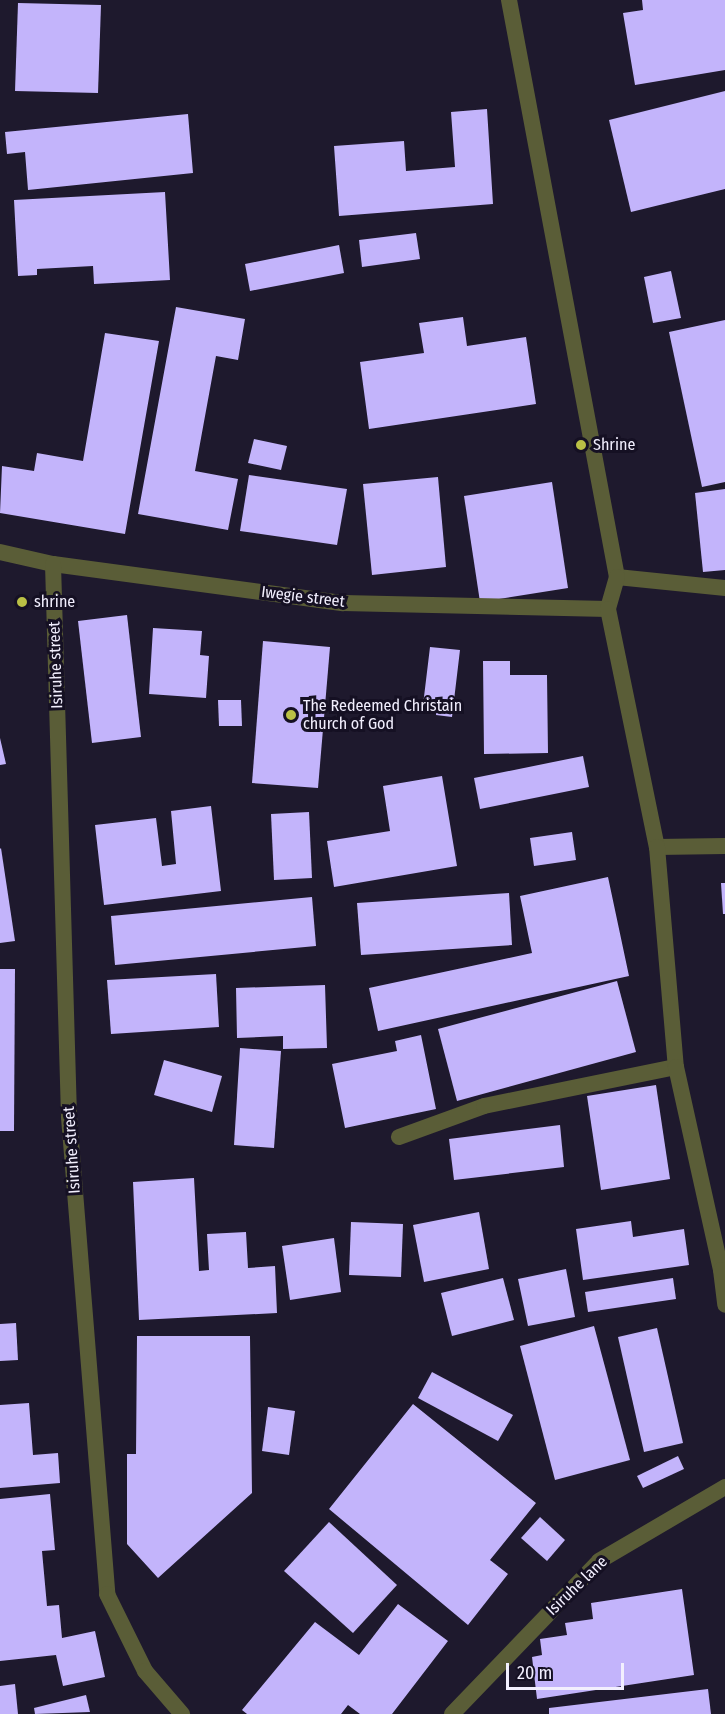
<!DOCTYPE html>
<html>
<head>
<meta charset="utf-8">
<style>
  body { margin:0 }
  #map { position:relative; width:725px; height:1714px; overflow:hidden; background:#1e192d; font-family:"Fira Sans Condensed",sans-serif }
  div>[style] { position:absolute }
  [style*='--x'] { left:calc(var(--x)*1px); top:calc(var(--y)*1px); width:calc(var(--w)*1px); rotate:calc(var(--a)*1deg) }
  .building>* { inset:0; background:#c3b4fb }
  .service>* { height:16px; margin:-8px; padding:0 8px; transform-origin:8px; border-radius:8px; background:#5a5d37 }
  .minor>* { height:16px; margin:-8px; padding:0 8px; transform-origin:8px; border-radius:8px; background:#5a5d37 }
  .tertiary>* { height:16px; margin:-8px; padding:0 8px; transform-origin:8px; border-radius:8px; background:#5a5d37 }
  .dots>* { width:16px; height:16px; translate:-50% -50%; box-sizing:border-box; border:3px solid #151023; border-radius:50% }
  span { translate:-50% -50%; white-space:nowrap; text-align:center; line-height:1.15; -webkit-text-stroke:6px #151023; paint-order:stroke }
  .poi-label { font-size:16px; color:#f2effe }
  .left { translate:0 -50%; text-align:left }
  .street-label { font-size:16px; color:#f2effe }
  .scale { position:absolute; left:506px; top:1663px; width:118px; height:27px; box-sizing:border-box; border:3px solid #f2effe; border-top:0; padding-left:8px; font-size:18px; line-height:21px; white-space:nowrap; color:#f2effe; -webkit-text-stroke:4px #151023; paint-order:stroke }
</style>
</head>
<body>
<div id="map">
  <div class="building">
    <i style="clip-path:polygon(642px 0,725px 0,725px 70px,635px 85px,623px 13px,643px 10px)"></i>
    <i style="clip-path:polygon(18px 3px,101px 5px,98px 93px,15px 91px)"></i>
    <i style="clip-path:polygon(725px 91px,725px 189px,631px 212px,609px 120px)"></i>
    <i style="clip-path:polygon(487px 109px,493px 204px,339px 216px,334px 146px,404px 141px,406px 171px,455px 167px,451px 112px)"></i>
    <i style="clip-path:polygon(188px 114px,193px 173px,28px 190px,25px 152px,7px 154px,5px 132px)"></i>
    <i style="clip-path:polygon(165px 192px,170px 280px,94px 284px,93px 266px,37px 269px,37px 275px,18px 276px,14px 200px)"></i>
    <i style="clip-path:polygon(416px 233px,420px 259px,362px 267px,359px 240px)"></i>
    <i style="clip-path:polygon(339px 245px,344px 273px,250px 291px,245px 264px)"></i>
    <i style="clip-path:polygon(671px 271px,681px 318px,653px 323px,644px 277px)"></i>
    <i style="clip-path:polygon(176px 307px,245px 319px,238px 360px,216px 356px,195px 471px,238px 479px,228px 530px,138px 514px)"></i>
    <i style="clip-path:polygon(463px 317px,467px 346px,526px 337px,536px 404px,369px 429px,360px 362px,424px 353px,419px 323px)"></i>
    <i style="clip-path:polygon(725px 320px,725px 482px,702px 487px,669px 332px)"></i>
    <i style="clip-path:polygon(105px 333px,159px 341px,125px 534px,0 513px,2px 466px,34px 471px,37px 453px,83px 461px)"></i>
    <i style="clip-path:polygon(254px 439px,287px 446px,281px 470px,248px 463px)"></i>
    <i style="clip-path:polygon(249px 475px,347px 489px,337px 545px,240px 531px)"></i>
    <i style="clip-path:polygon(438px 477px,446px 567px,372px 575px,363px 484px)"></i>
    <i style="clip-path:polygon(552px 482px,568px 588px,480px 602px,464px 496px)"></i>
    <i style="clip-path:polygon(725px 489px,725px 570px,703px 572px,695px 493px)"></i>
    <i style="clip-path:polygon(127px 615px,141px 737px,92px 743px,78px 621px)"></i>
    <i style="clip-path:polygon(153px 628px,202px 631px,200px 655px,209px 656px,206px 698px,149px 694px)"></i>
    <i style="clip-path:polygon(263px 641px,330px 647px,318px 788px,252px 783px)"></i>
    <i style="clip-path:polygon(430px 647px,460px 650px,452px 717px,436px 715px,437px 706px,423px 705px)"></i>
    <i style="clip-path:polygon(483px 661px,510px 661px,510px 675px,547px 675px,548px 753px,484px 754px)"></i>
    <i style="clip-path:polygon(218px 700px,241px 700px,242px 726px,219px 726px)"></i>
    <i style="clip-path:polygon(0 738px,6px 764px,0 765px)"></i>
    <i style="clip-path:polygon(583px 756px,589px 787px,480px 809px,474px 778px)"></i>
    <i style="clip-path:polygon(442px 776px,457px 866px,334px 887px,327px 841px,390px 831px,383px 786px)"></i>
    <i style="clip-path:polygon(211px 806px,221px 891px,104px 905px,95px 825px,156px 818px,162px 866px,176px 864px,171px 811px)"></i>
    <i style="clip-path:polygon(309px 812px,312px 878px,274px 880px,271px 814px)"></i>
    <i style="clip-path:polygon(572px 832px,576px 860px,534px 866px,530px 838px)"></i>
    <i style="clip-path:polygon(1px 848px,15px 941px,0 943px,0 849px)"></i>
    <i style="clip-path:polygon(608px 877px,629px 976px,378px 1031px,369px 988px,532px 953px,520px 896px)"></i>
    <i style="clip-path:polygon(721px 883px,725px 883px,725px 914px,723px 914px)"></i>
    <i style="clip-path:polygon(509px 893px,512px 945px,361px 955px,357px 903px)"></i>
    <i style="clip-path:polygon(312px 897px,316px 946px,115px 965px,111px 916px)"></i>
    <i style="clip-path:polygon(0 969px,15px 969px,14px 1131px,0 1131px)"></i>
    <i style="clip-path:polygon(216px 974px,219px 1027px,111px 1034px,107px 980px)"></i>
    <i style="clip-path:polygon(617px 981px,636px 1052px,457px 1101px,438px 1029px)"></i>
    <i style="clip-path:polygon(325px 985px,327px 1048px,283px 1049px,283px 1036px,237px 1038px,236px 988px)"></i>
    <i style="clip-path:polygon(421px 1035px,436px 1109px,345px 1128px,332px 1064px,397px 1051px,395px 1041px)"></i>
    <i style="clip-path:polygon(240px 1048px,281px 1051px,274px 1148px,234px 1145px)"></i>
    <i style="clip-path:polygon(164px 1060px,222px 1076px,212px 1112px,154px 1095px)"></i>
    <i style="clip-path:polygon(656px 1085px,670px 1179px,601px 1190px,587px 1096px)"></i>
    <i style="clip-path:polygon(560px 1125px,564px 1167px,454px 1180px,449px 1139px)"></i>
    <i style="clip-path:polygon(194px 1178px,199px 1271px,209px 1270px,207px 1234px,246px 1232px,248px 1268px,275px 1266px,277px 1313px,139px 1320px,133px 1182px)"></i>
    <i style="clip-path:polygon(479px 1212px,489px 1269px,424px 1282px,413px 1225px)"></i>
    <i style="clip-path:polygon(631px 1221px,633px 1237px,684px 1229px,689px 1265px,583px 1280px,576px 1229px)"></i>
    <i style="clip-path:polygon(351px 1222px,403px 1224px,401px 1277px,349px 1275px)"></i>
    <i style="clip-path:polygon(334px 1238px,341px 1292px,290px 1300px,282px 1246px)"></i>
    <i style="clip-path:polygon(566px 1269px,575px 1317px,528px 1326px,518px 1279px)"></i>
    <i style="clip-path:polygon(503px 1278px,514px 1320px,452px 1336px,441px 1293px)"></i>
    <i style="clip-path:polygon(673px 1278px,676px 1299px,588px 1312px,585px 1292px)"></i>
    <i style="clip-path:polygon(16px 1323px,18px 1360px,0 1361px,0 1324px)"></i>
    <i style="clip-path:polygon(594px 1326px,630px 1460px,555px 1480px,520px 1346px)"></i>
    <i style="clip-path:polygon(657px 1328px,683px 1443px,644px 1452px,618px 1337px)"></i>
    <i style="clip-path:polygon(137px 1336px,250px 1336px,252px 1493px,158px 1578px,127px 1544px,127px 1454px,136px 1454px)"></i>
    <i style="clip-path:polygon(432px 1372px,513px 1415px,498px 1441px,418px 1398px)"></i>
    <i style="clip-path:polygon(29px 1403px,33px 1455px,58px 1453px,60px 1483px,0 1488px,0 1405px)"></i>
    <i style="clip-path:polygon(413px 1404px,536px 1503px,490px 1560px,508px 1574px,468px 1625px,329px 1509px)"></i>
    <i style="clip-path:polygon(268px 1407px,295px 1411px,289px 1455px,262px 1451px)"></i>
    <i style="clip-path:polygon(678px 1456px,684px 1469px,643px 1488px,637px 1476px)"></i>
    <i style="clip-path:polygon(50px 1494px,55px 1550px,42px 1551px,47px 1606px,59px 1605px,62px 1638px,95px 1631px,105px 1677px,63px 1686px,56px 1655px,0 1661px,0 1499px)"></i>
    <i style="clip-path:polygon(540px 1517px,565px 1540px,547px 1561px,521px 1538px)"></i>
    <i style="clip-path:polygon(329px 1522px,397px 1585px,353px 1633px,284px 1571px)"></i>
    <i style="clip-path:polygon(682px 1589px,694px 1675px,537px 1699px,532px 1657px,542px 1655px,540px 1639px,567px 1635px,565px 1623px,593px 1619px,591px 1603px)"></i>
    <i style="clip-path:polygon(398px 1604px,448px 1641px,392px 1714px,360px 1714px,348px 1705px,341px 1714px,247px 1714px,242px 1710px,315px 1622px,359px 1655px)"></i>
    <i style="clip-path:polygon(15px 1684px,18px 1714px,0 1714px,0 1686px)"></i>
    <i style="clip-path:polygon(708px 1689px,711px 1714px,549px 1714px,549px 1708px)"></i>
    <i style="clip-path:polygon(86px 1695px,90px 1712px,35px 1714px,34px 1708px)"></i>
  </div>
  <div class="service">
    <i style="--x:657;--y:847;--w:68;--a:-0.8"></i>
    <i style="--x:399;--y:1137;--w:90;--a:-20"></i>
    <i style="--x:484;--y:1106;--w:196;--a:-11.5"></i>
  </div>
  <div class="minor">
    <i style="--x:0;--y:552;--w:54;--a:12.8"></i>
    <i style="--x:53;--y:564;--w:293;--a:7.7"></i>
    <i style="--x:343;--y:603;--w:265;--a:1.3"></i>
    <i style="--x:53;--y:564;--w:553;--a:88.34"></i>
    <i style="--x:69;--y:1117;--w:479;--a:85.4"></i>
    <i style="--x:107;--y:1594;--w:86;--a:63.7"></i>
    <i style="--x:145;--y:1671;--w:57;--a:49.3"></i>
    <i style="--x:617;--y:577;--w:109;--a:5.8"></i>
    <i style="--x:452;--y:1714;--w:212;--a:-46.1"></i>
    <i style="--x:599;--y:1561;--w:146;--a:-30.4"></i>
  </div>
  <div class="tertiary">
    <i style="--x:509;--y:0;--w:587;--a:79.4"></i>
    <i style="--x:617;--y:577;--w:33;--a:106"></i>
    <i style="--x:608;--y:609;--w:243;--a:78.4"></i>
    <i style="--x:657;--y:847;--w:221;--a:85.1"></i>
    <i style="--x:676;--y:1067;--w:208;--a:77.5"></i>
    <i style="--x:721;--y:1270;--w:35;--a:83"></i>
  </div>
  <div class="dots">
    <i style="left:581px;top:445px;background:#bac045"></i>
    <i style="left:22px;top:602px;background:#bac045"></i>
    <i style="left:291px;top:715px;background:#bac045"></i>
  </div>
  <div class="poi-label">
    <span class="left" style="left:593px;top:445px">Shrine</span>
    <span class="left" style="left:34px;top:602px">shrine</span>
    <span class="left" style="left:303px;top:715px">The Redeemed Christain<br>church of God</span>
  </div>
  <div class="street-label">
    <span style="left:303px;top:597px;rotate:7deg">Iwegie street</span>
    <span style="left:56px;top:665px;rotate:-92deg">Isiruhe street</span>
    <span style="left:72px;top:1150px;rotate:-94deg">Isiruhe street</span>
    <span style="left:577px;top:1586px;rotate:-44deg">Isiruhe lane</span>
  </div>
  <div class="scale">20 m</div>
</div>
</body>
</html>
